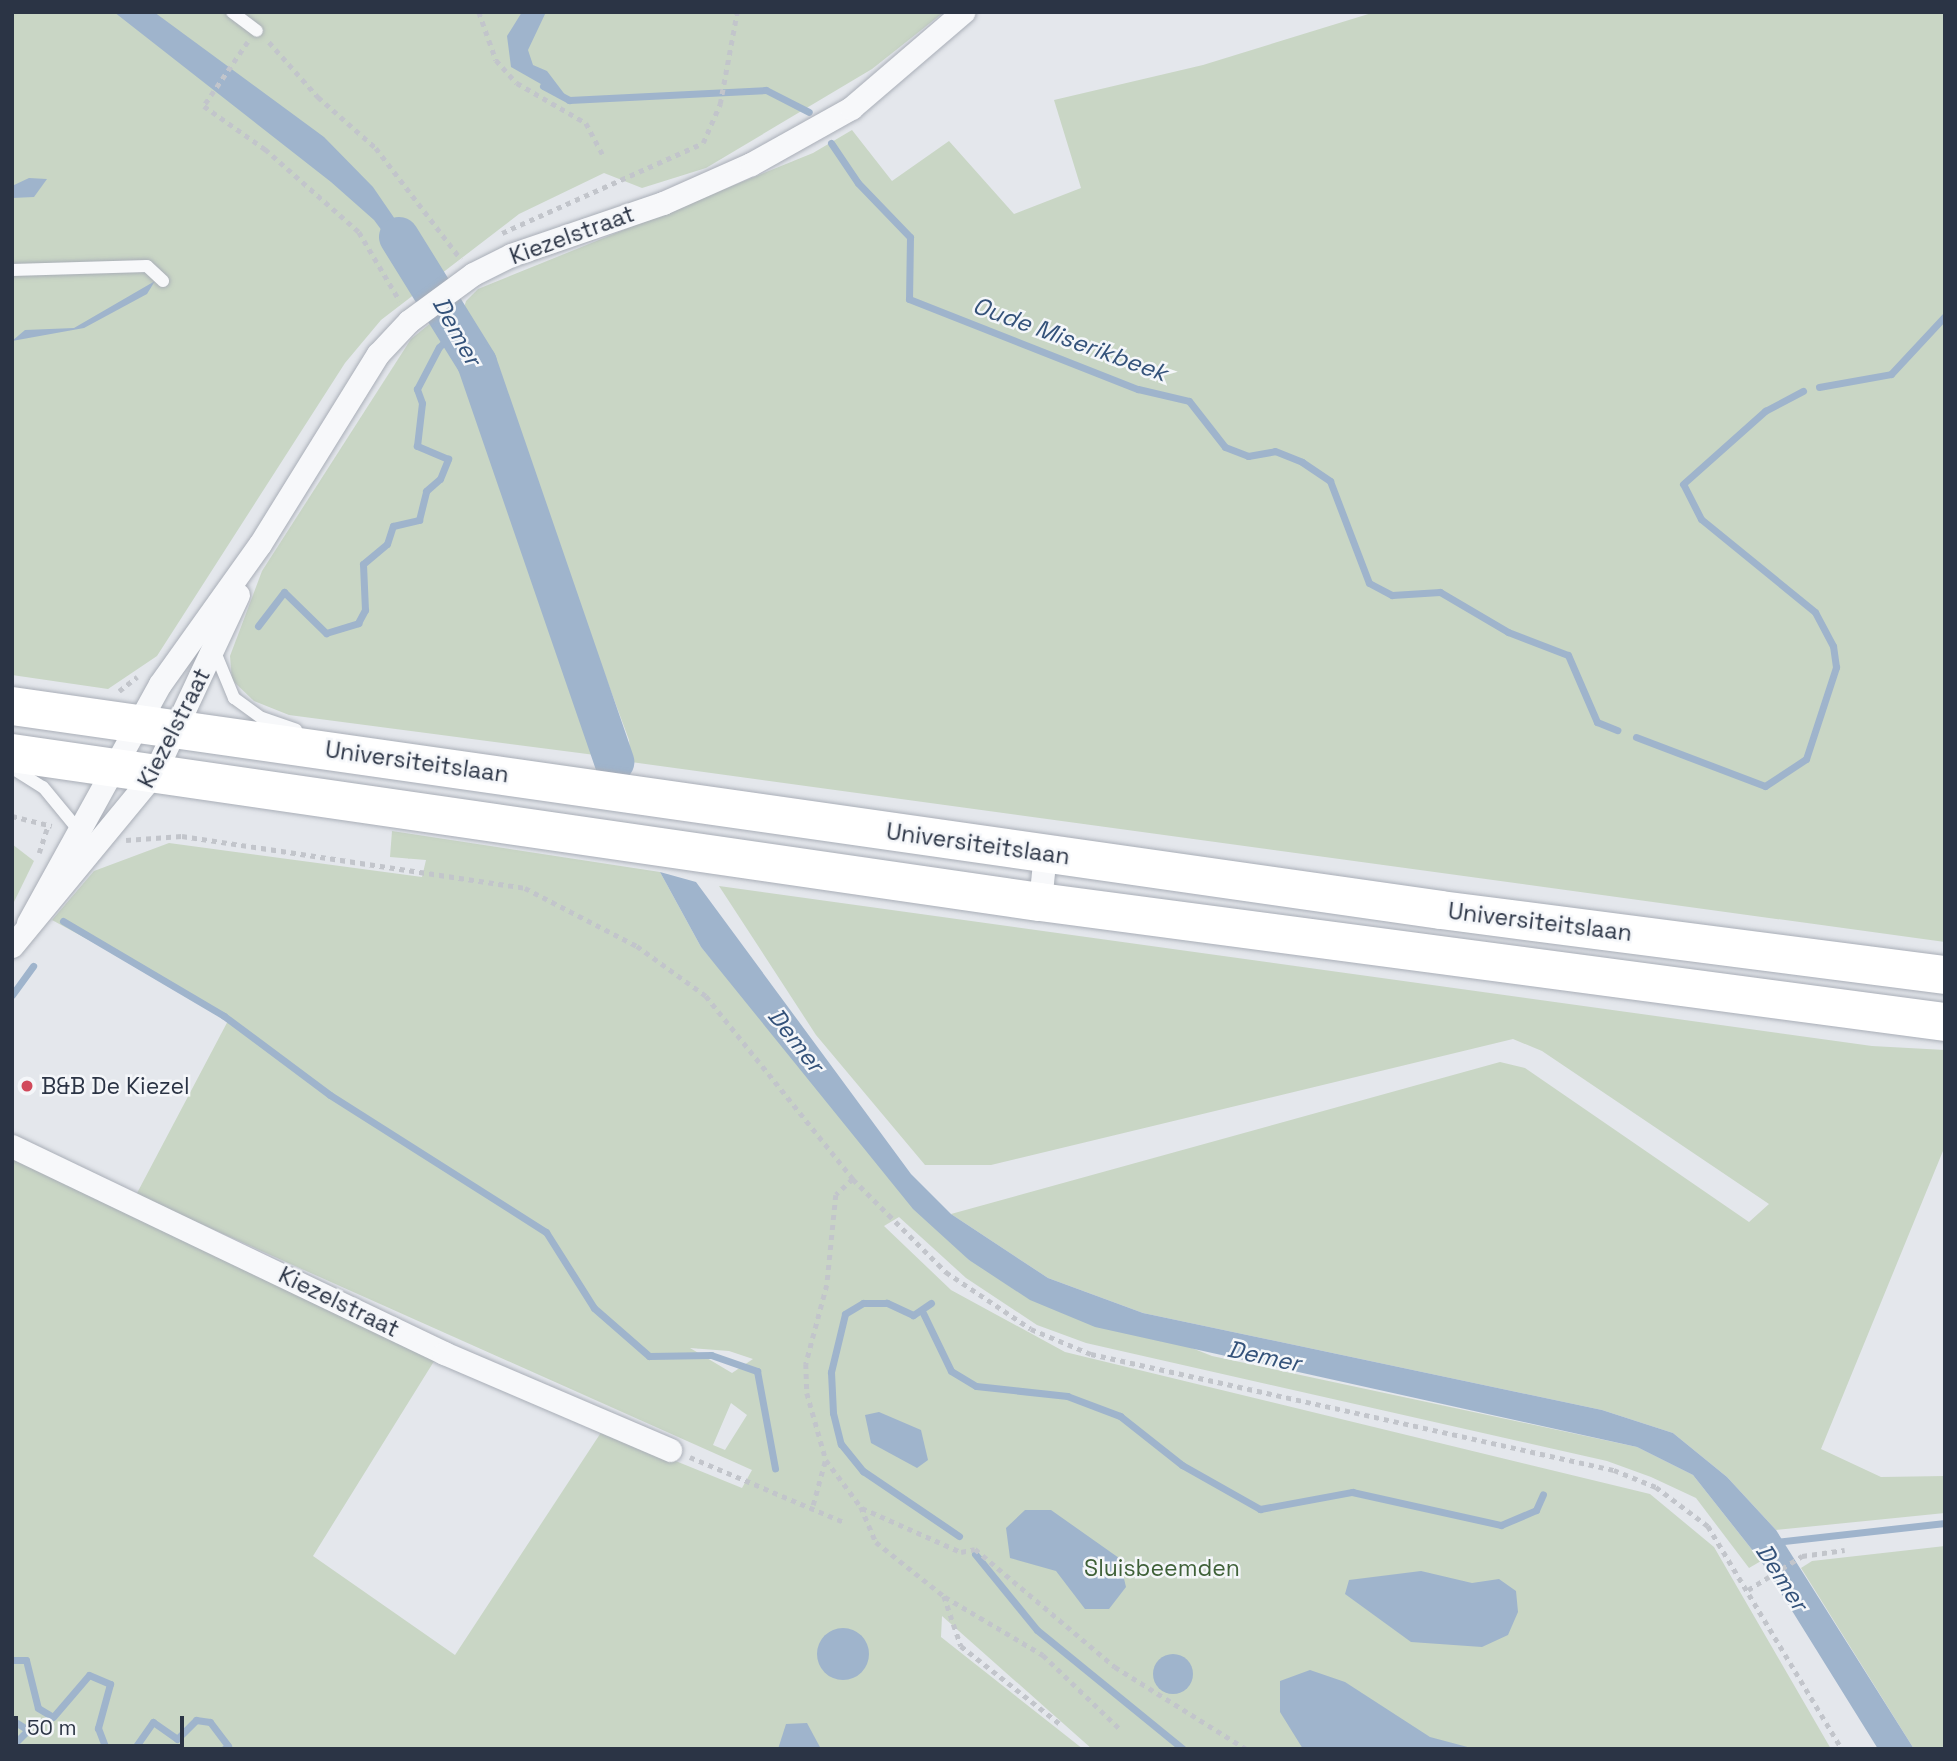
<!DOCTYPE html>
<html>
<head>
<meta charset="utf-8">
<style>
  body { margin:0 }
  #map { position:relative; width:1957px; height:1761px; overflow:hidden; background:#e4e7ec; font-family:"Space Grotesk",sans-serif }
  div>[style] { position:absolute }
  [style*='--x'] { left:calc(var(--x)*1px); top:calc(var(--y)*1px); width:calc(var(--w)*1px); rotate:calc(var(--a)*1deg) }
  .green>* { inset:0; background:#c9d6c5 }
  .water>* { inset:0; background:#9fb4cc }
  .round { border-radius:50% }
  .stream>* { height:7px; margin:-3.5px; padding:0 3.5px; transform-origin:3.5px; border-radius:3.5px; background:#9fb4cc }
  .river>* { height:40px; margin:-20px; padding:0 20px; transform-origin:20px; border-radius:20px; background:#9fb4cc }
  .path>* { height:4.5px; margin-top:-2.25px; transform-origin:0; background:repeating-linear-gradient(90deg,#c2c5cb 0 5px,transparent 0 10px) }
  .roads { filter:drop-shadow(0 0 2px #a9aeb7) drop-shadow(0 0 2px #a9aeb7) }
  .service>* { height:12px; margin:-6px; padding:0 6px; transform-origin:6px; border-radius:6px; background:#f7f8fa }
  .minor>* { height:23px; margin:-11.5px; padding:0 11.5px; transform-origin:11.5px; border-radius:11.5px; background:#f7f8fa }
  .trunk>* { height:38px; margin:-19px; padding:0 19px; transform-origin:19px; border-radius:19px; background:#fff }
  .dots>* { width:19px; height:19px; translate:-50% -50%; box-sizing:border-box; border:4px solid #f4f6f9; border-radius:50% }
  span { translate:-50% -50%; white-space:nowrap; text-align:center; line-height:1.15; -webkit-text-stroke:5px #f4f6f9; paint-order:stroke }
  .street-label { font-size:23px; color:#2b3445 }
  .poi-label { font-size:23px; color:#2b3445 }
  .left { translate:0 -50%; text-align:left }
  .park-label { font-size:23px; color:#3f6138 }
  .water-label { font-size:24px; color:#34527a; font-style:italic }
  .frame { position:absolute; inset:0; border:14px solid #2b3445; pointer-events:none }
  .scale { position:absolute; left:14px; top:1716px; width:170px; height:32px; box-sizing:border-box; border:4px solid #2b3445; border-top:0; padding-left:9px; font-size:21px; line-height:24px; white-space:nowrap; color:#2b3445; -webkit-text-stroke:5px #f4f6f9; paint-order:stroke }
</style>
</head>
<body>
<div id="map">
  <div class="green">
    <i style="clip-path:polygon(12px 12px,730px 13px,944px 12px,872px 69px,706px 168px,642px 188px,604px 173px,519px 214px,381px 320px,345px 363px,157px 656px,108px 689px,12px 675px)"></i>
    <i style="clip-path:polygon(1375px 12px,1945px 12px,1945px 942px,631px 762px,629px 740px,508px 412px,463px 311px,466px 301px,478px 289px,813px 153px,852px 130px,892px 181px,949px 141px,1014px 214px,1081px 188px,1054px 100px,1203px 65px)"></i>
    <i style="clip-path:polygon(432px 322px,464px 362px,595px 755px,289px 715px,254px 701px,232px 680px,230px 656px,262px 571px,411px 339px)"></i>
    <i style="clip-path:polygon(evenodd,392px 831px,660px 872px,701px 947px,969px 1260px,1212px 1356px,1637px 1447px,1693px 1475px,1761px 1561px,1749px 1568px,1696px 1498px,1651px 1477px,1607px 1461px,1086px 1343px,1037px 1325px,966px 1278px,899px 1217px,884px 1226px,951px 1290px,1065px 1352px,1650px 1494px,1714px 1547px,1831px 1749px,1092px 1749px,942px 1616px,941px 1637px,1083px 1749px,12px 1749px,12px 1157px,436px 1358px,313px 1556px,455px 1655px,602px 1431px,742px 1488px,752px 1470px,136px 1195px,230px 1017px,52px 920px,94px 871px,169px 843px,422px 877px,426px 860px,390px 857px,392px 831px,690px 1348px,729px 1351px,753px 1359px,732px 1373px,690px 1348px,392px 831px,731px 1403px,747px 1415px,725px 1450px,713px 1445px,731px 1403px)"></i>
    <i style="clip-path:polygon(12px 844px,34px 861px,12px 906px)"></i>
    <i style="clip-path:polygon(719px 886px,1872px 1046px,1945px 1050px,1945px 1146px,1821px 1449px,1881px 1477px,1945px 1476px,1945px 1513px,1776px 1530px,1727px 1477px,1673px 1433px,1602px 1410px,1143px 1313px,1048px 1278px,951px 1214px,1500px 1062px,1525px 1068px,1749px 1222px,1769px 1204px,1542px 1051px,1513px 1039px,991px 1165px,925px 1165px,816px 1035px)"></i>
    <i style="clip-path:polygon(1945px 1546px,1945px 1749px,1914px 1749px,1801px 1568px,1812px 1561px)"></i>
  </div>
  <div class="water">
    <i style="clip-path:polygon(114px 12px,154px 12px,324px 137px,373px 187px,434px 276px,422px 285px,374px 220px,331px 182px)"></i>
    <i style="clip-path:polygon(522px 12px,546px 12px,528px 50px,533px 65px,547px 71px,569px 100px,511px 67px,507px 36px)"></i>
    <i style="clip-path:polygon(29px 178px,47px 179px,34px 197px,12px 198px,12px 186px)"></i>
    <i style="clip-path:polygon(155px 281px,147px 294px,84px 328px,12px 341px,25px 330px,74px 328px)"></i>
    <i style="clip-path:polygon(660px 872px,696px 882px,911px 1174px,951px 1214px,1048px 1278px,1143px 1313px,1602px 1410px,1673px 1433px,1727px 1477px,1776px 1530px,1914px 1749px,1878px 1749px,1761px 1561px,1693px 1475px,1637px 1447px,1095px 1327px,1030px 1300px,969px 1260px,913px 1209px,701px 947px)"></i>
    <i style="clip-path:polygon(879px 1412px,921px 1430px,928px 1460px,917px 1468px,871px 1443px,865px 1415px)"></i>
    <i style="clip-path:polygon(1025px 1510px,1051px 1510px,1119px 1558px,1126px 1587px,1109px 1609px,1085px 1609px,1056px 1571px,1010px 1558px,1006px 1528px)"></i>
    <i style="clip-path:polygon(1421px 1571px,1472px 1583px,1499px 1579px,1516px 1591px,1518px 1612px,1508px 1635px,1482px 1647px,1411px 1642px,1345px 1594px,1349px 1580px)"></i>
    <i class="round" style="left:817px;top:1628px;width:52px;height:52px"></i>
    <i class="round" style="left:1153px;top:1654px;width:40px;height:40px"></i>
    <i style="clip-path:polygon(1310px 1670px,1345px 1682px,1430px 1737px,1475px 1749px,1303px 1749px,1280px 1712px,1280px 1681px)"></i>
    <i style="clip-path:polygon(807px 1723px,821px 1749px,778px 1749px,786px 1724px)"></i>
  </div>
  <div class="stream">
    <i style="--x:543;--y:86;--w:30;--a:28"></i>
    <i style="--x:569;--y:100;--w:197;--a:-2.9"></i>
    <i style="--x:766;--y:90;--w:48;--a:27.1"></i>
    <i style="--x:831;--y:143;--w:48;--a:56"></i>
    <i style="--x:858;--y:183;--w:75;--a:46.1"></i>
    <i style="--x:910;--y:237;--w:62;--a:90.9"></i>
    <i style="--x:909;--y:299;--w:246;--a:21.5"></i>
    <i style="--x:1138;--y:389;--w:52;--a:13.2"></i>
    <i style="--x:1189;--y:401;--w:58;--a:52"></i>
    <i style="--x:1225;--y:447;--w:25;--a:21"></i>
    <i style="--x:1248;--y:456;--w:27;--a:-10"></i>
    <i style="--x:1275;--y:451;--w:29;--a:22"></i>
    <i style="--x:1302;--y:462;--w:34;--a:34"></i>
    <i style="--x:1330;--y:481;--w:109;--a:69.1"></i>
    <i style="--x:1369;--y:583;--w:26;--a:28"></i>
    <i style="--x:1392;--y:595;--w:48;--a:-3.6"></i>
    <i style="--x:1440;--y:592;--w:79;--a:30.5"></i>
    <i style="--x:1508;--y:632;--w:64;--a:21"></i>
    <i style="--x:1568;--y:655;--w:73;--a:66.6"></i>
    <i style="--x:1597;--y:722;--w:22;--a:22"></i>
    <i style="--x:1819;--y:387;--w:73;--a:-10.2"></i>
    <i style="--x:1891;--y:374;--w:79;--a:-47"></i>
    <i style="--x:258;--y:626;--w:43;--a:-52.6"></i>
    <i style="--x:284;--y:592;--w:59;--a:44.3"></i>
    <i style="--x:326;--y:633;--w:34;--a:-17"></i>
    <i style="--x:358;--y:623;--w:15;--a:-62"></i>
    <i style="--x:365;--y:610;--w:46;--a:-92.5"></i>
    <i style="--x:363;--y:564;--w:31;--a:-40"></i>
    <i style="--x:387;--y:544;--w:19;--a:-72"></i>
    <i style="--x:393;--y:526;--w:27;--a:-13"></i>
    <i style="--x:419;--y:520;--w:30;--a:-76"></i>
    <i style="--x:426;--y:491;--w:18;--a:-41"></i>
    <i style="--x:440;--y:479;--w:22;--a:-68"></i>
    <i style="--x:448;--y:459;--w:34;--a:-157"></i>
    <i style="--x:417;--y:446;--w:43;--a:-83.4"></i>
    <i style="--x:422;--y:403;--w:15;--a:-110"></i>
    <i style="--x:417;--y:389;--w:47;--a:-62.4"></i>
    <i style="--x:439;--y:347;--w:25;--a:-42"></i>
    <i style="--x:1636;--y:737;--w:138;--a:20.8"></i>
    <i style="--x:1765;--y:786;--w:49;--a:-33.4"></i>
    <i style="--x:1806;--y:759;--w:97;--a:-71.9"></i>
    <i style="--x:1836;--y:667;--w:21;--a:-98"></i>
    <i style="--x:1833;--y:646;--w:38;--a:-118"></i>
    <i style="--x:1815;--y:612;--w:147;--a:-140.8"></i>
    <i style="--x:1701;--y:519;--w:39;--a:-117"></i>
    <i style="--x:1683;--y:484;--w:110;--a:-41.7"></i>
    <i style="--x:1765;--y:411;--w:43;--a:-27.8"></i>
    <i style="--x:63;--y:921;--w:187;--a:30.5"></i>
    <i style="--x:224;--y:1016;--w:132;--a:36.7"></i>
    <i style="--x:330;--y:1095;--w:256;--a:32.4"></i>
    <i style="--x:546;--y:1232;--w:90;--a:57.7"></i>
    <i style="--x:594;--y:1308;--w:73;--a:41.1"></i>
    <i style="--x:649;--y:1356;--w:62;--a:-0.9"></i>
    <i style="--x:711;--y:1355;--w:49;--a:19.2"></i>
    <i style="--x:757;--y:1371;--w:99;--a:79.5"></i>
    <i style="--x:12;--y:995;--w:36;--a:-54"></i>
    <i style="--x:931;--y:1303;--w:22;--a:146"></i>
    <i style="--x:913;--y:1315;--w:29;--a:-155"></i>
    <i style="--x:887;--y:1303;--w:24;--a:180"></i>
    <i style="--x:863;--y:1303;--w:21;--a:149"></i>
    <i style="--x:845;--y:1314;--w:60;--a:103.6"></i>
    <i style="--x:831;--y:1372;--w:41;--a:87.2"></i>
    <i style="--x:833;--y:1413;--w:32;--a:76"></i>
    <i style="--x:841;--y:1444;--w:35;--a:51"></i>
    <i style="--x:863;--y:1471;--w:116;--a:34.1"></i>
    <i style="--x:923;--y:1313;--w:64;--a:64.2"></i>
    <i style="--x:951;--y:1371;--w:29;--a:31"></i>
    <i style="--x:976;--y:1386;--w:92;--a:6.3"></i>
    <i style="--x:1067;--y:1396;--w:57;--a:20.7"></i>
    <i style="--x:1120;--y:1416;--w:79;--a:38.3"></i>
    <i style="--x:1182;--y:1465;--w:90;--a:29.4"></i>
    <i style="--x:1260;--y:1509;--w:94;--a:-10.5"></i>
    <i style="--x:1352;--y:1492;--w:153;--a:12.5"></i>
    <i style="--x:1501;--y:1525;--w:38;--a:-23"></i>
    <i style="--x:1536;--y:1510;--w:17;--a:-66"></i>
    <i style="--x:1775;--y:1542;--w:171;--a:-6.4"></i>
    <i style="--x:975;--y:1554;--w:98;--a:50.8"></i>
    <i style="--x:1037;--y:1630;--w:188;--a:39.2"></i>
    <i style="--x:12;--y:1660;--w:14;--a:0"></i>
    <i style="--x:26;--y:1660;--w:49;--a:76"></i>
    <i style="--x:38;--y:1708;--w:17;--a:31"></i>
    <i style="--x:53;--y:1717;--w:55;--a:-49.4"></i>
    <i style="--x:89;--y:1675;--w:23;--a:23"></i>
    <i style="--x:110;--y:1684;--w:46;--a:105.3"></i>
    <i style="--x:98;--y:1728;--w:22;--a:69"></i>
    <i style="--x:12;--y:1720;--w:19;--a:32"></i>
    <i style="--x:28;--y:1730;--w:23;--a:135"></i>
    <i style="--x:134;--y:1749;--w:33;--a:-55"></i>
    <i style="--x:153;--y:1722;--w:29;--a:35"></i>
    <i style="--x:177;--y:1739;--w:27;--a:-45"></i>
    <i style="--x:196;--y:1720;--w:14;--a:8"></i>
    <i style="--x:210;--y:1722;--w:30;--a:53"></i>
    <i style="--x:228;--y:1746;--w:5;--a:143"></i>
  </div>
  <div class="river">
    <i style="--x:399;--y:237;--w:148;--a:58.2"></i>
    <i style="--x:477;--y:363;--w:422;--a:71"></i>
  </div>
  <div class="path">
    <i style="--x:479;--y:12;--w:51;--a:70.5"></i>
    <i style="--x:496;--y:60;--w:31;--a:48"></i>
    <i style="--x:517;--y:83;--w:80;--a:30.1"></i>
    <i style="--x:586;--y:123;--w:38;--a:62"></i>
    <i style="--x:248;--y:42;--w:78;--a:124.5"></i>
    <i style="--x:204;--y:106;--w:75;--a:35.2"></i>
    <i style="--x:265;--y:149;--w:125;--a:41.4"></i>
    <i style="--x:359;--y:232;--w:80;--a:59.3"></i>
    <i style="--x:269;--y:42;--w:74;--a:48.3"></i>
    <i style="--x:318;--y:97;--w:77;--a:41.3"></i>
    <i style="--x:376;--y:148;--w:140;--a:52.6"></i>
    <i style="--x:502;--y:233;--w:220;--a:-24.1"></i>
    <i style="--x:703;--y:143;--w:43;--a:-66.4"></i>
    <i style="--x:720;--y:104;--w:94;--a:-79.5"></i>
    <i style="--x:119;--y:691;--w:23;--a:-38"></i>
    <i style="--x:12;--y:816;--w:41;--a:14"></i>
    <i style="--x:126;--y:840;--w:56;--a:-4.1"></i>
    <i style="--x:182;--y:836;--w:347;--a:8.6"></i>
    <i style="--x:525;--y:888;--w:126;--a:27.4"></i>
    <i style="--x:637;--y:946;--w:85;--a:35.9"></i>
    <i style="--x:706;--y:996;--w:235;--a:51.2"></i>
    <i style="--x:853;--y:1179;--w:132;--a:45"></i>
    <i style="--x:946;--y:1272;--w:102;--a:33.8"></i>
    <i style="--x:1031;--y:1329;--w:65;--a:22.6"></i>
    <i style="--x:1091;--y:1354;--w:536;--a:12.51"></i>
    <i style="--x:1614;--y:1470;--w:45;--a:22"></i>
    <i style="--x:1656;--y:1487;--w:65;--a:36.9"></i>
    <i style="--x:1708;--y:1526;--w:260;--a:59"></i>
    <i style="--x:39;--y:853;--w:29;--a:-72"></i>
    <i style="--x:853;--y:1179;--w:23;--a:137"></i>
    <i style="--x:836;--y:1195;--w:90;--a:95.7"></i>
    <i style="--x:827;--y:1285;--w:82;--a:104.9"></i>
    <i style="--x:806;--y:1364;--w:29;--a:88"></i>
    <i style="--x:807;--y:1393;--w:70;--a:74.2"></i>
    <i style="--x:826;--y:1460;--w:59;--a:53.3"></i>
    <i style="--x:861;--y:1507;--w:38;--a:67"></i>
    <i style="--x:876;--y:1542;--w:87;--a:38.5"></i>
    <i style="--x:944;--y:1596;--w:53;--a:71.2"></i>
    <i style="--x:961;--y:1646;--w:125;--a:38.2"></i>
    <i style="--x:690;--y:1457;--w:167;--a:22.9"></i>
    <i style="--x:813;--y:1505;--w:46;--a:-74.7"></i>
    <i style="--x:862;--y:1508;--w:108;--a:24"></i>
    <i style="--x:961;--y:1552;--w:14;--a:-12"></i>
    <i style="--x:975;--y:1549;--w:183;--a:40.1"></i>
    <i style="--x:1115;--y:1667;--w:155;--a:32"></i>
    <i style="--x:1748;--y:1590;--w:64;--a:-32.2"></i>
    <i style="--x:1802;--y:1556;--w:43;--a:-7.9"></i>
    <i style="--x:945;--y:1597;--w:114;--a:30.6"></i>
    <i style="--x:1043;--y:1655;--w:108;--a:43.9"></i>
  </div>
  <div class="roads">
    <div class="service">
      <i style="--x:232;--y:12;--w:31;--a:37"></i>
      <i style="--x:12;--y:270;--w:135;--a:-1.7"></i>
      <i style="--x:147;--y:266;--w:22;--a:43"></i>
      <i style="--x:215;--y:652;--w:50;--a:67.6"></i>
      <i style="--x:234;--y:698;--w:34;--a:36"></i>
      <i style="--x:262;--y:718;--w:36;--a:19"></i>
      <i style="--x:12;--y:768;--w:36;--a:32"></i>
      <i style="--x:43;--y:787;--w:52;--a:50.5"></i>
    </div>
    <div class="minor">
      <i style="--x:1040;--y:902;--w:49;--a:-84.2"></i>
      <i style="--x:28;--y:923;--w:273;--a:-61.1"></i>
      <i style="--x:160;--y:684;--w:172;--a:-54.5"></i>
      <i style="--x:260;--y:544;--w:224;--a:-58.2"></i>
      <i style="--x:378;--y:354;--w:45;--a:-46.8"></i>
      <i style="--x:409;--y:321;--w:79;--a:-36.3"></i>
      <i style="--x:473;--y:274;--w:42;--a:-26.6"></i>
      <i style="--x:511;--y:255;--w:161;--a:-18.9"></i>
      <i style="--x:663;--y:203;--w:96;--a:-23.9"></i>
      <i style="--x:751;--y:164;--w:115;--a:-29.2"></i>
      <i style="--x:851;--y:108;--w:148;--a:-40.6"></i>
      <i style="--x:12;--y:946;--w:223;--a:-50.5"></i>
      <i style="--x:154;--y:774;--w:198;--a:-64.9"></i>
      <i style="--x:12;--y:1146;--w:479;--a:25.6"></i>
      <i style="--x:444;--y:1353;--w:246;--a:23.2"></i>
    </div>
    <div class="trunk">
      <i style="--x:12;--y:706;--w:1443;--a:8.12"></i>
      <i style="--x:1441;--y:910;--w:508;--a:7.35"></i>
      <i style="--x:12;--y:753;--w:1039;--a:8.25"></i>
      <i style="--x:1040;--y:902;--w:913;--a:7.55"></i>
    </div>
  </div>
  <div class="dots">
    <i style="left:27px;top:1086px;background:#d1495b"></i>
  </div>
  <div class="street-label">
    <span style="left:572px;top:235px;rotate:-20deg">Kiezelstraat</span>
    <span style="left:174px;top:728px;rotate:-63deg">Kiezelstraat</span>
    <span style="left:417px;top:762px;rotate:8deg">Universiteitslaan</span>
    <span style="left:978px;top:844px;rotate:8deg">Universiteitslaan</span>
    <span style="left:1540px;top:922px;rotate:7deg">Universiteitslaan</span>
    <span style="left:339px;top:1302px;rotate:26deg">Kiezelstraat</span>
  </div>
  <div class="poi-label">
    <span class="left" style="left:41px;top:1086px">B&amp;B De Kiezel</span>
  </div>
  <div class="park-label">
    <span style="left:1162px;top:1568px">Sluisbeemden</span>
  </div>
  <div class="water-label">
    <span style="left:457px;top:331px;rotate:61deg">Demer</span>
    <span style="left:1070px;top:339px;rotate:20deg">Oude Miserikbeek</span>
    <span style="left:796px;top:1040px;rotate:52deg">Demer</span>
    <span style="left:1264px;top:1356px;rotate:12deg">Demer</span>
    <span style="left:1782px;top:1577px;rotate:57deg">Demer</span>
  </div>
  <div class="frame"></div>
  <div class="scale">50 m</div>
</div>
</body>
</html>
